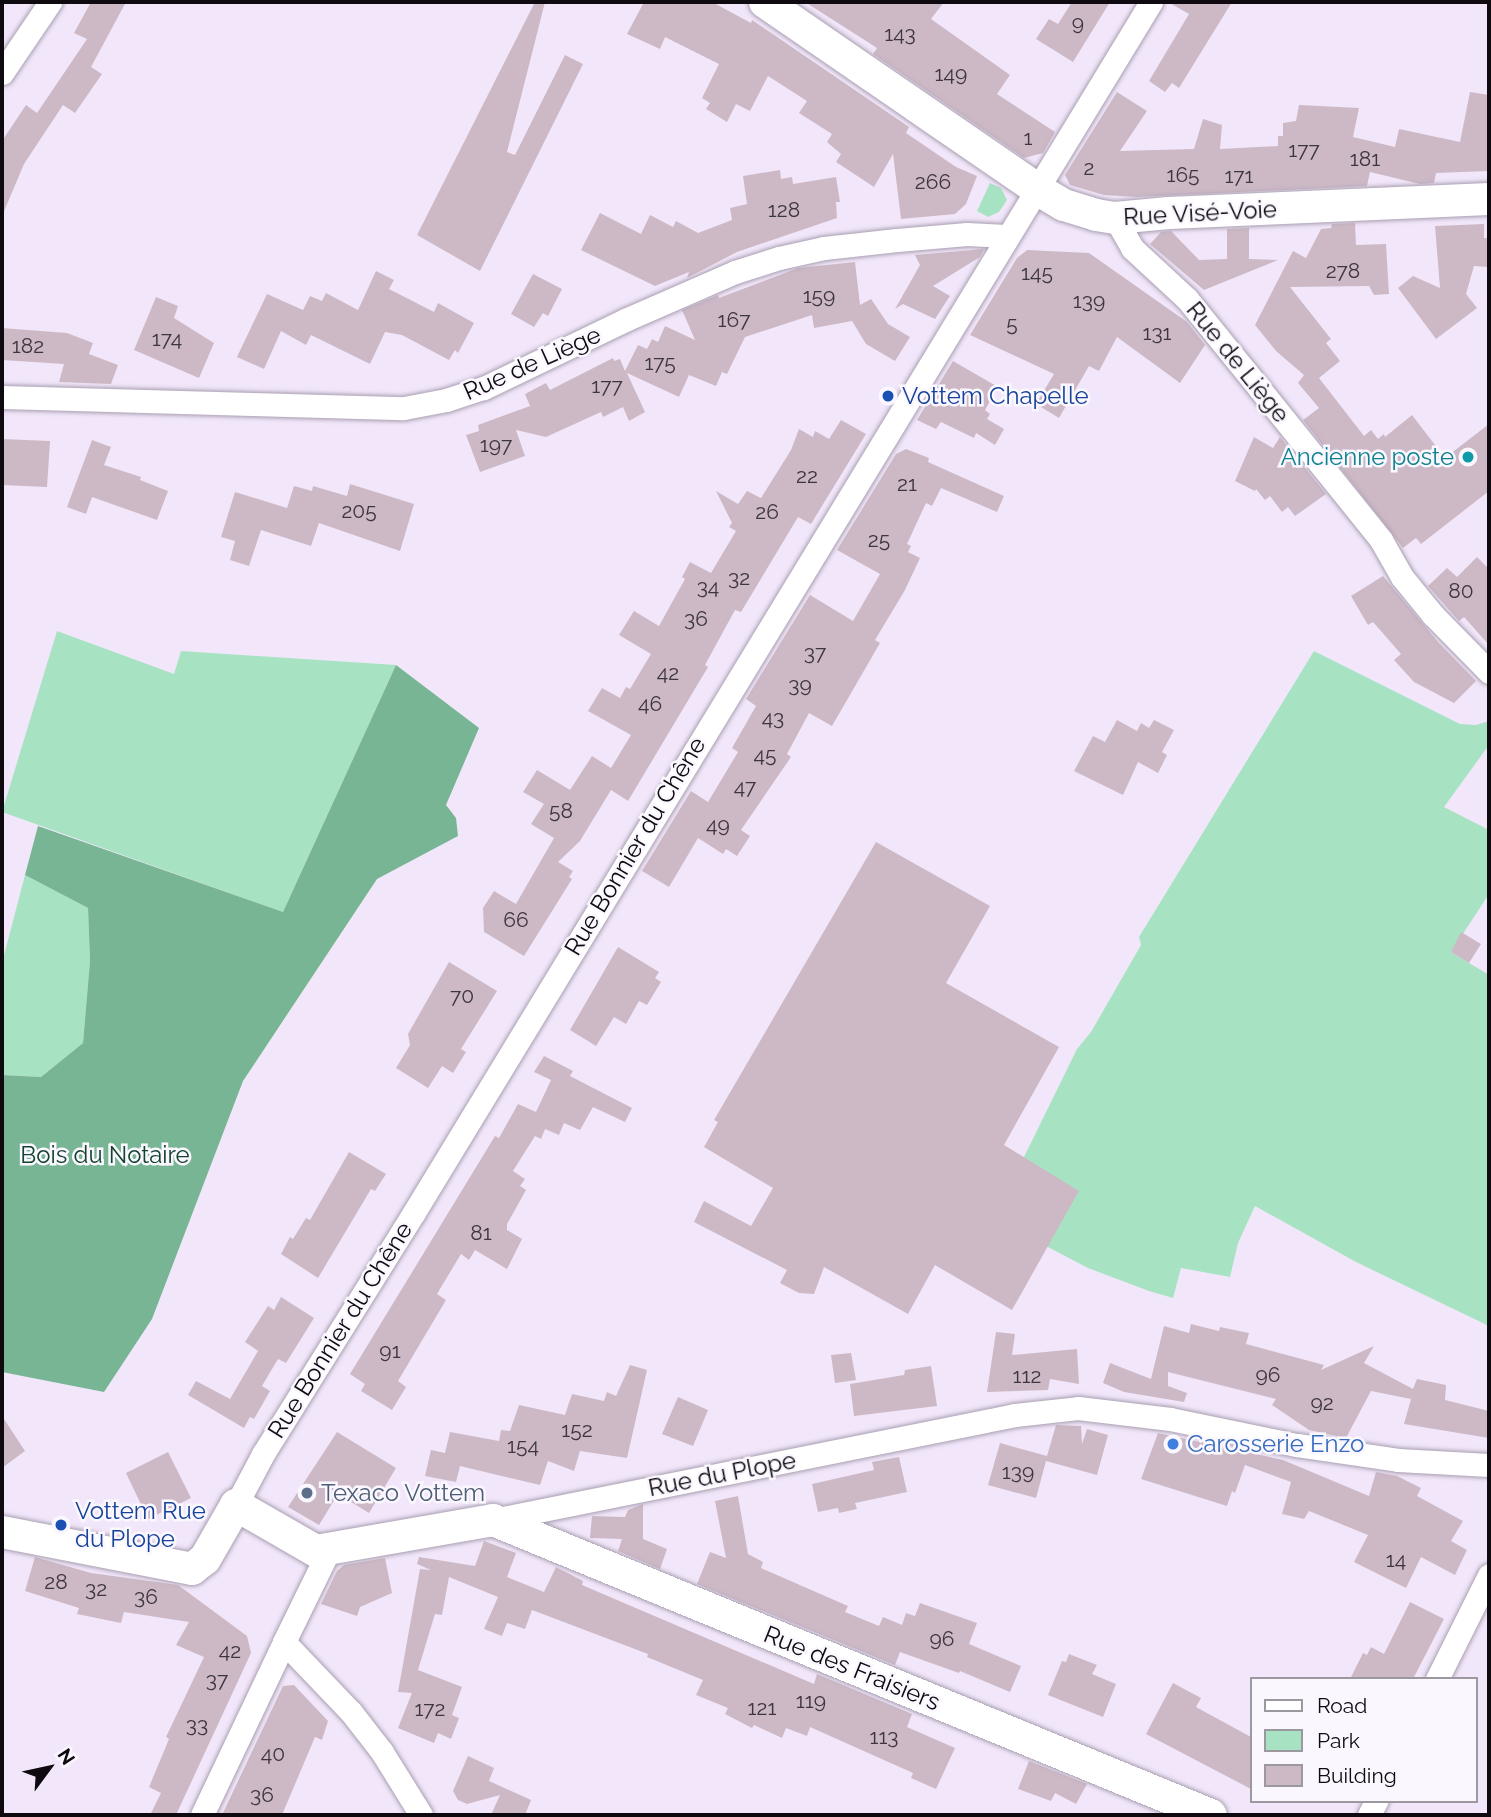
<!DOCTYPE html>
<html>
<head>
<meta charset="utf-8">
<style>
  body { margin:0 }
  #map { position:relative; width:1491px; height:1817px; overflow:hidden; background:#f2e7fa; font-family:Raleway,sans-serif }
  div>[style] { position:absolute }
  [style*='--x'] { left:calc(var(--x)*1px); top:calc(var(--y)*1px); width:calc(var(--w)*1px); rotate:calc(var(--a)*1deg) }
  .green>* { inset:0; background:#a7e3c2 }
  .forest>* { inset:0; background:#78b594 }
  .building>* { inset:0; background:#cdb9c6 }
  .roads { filter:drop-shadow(0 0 2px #a99fb1) drop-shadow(0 0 2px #a99fb1) }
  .street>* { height:23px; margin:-11.5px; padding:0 11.5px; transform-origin:11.5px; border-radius:11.5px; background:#fff }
  .secondary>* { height:32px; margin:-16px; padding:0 16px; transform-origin:16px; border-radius:16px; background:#fff }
  .dots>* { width:19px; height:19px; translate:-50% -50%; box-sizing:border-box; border:4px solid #fbf7ff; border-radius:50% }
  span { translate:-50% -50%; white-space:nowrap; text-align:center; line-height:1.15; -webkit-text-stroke:5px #fbf7ff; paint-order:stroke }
  .number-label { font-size:21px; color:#3e363e }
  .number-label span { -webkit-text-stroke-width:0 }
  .street-label { font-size:24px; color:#0e0a10 }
  .transit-label { font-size:24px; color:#164399 }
  .left { translate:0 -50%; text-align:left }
  .culture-label { font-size:24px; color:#0d838f }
  .right { translate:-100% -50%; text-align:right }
  .park-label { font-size:24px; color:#12442d }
  .shop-label { font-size:24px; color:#366cbe }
  .service-label { font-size:24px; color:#4e5e75 }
  .frame { position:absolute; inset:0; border:4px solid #0e0a10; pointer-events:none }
  .legend { position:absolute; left:1250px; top:1677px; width:228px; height:126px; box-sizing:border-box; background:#fbf7ff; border:2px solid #9c989f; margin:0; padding:9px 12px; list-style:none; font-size:21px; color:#0e0a10 }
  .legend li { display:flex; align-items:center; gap:14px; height:35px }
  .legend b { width:35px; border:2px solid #9c989f }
  .north { position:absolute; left:14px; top:1733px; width:70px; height:70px; -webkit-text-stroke:5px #fbf7ff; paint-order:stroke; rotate:57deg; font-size:19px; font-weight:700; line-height:28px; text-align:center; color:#0e0a10 }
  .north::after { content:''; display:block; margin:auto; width:24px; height:32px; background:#0e0a10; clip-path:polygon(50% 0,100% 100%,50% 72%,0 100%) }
</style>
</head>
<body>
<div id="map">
  <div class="green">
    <i style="clip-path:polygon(990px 183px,1001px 188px,1007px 200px,999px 212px,988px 217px,977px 211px)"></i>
    <i style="clip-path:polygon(57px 631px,174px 674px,181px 651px,396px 665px,283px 912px,2px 812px)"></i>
    <i style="clip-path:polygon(1314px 651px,1460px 724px,1476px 725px,1489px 721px,1489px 745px,1444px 807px,1489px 830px,1489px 894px,1451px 952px,1489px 975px,1489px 1326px,1356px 1262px,1255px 1206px,1238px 1243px,1230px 1277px,1181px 1268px,1173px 1298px,1149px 1291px,1088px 1268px,1046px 1246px,1023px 1159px,1077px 1049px,1091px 1032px,1141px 945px,1139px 937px)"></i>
    <i style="clip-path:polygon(25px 875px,88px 908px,90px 961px,83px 1043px,41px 1077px,2px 1075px,2px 963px)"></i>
  </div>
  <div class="forest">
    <i style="clip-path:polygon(396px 665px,479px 728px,446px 805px,456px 818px,458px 836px,377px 879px,243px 1081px,152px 1319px,104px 1392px,2px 1372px,2px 1075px,41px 1077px,83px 1043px,90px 961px,88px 908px,25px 875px,38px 826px,283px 912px)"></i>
  </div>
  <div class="building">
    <i style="clip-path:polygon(91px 2px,126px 2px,91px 67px,102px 74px,75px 113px,63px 105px,24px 164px,2px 216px,2px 141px,26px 105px,37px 113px,87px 39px,74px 33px)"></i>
    <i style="clip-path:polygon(535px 2px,545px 2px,507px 152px,515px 155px,565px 55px,583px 64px,480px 271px,417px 235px)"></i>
    <i style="clip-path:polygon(644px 2px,712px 2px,751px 23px,752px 20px,909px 127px,906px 133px,956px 167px,977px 176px,966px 204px,955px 214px,901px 219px,893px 154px,874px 187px,836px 162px,841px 154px,827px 142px,832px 134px,799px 113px,807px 101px,768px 76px,750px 111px,736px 104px,727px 122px,706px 109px,710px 103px,702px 98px,719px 64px,665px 37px,660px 49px,627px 34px)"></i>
    <i style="clip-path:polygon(805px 2px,944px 2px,931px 19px,1010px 75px,997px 94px,1055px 132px,1043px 153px,1024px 158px,873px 54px,877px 48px)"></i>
    <i style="clip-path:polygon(1072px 2px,1110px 2px,1073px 62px,1036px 39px,1049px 19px,1058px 24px)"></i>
    <i style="clip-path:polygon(1168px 2px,1232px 2px,1179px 88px,1172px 83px,1165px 92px,1149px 81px,1189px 14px)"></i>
    <i style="clip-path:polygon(1117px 92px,1147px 111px,1120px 151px,1194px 149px,1203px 119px,1222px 125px,1220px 149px,1278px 146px,1278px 136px,1283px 136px,1283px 123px,1296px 121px,1299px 105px,1359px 108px,1353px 137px,1395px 147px,1399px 129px,1460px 142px,1470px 92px,1489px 95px,1489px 171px,1436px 173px,1434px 183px,1420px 184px,1370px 172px,1367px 186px,1137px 197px,1104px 195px,1070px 185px,1065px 175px)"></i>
    <i style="clip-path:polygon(780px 170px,781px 179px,792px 177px,793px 184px,836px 177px,840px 202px,836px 202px,837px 218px,737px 252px,687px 278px,689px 272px,655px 286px,581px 250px,600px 213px,641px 234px,650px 215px,673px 227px,676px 221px,698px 233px,732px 220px,730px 208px,747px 204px,743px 176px)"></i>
    <i style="clip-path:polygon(1355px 223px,1356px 245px,1386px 244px,1389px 294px,1374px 295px,1369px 286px,1290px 287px,1331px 339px,1326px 343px,1340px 361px,1319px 378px,1364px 436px,1371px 430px,1378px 439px,1384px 434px,1385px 437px,1412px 415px,1445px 458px,1489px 424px,1489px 491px,1421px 544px,1416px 538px,1403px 548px,1303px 420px,1319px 408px,1298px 383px,1304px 375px,1276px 351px,1255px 325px,1293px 251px,1306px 258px,1321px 229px,1331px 228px,1332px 224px)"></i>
    <i style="clip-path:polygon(1484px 224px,1484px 238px,1489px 238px,1489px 267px,1474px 266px,1466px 294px,1477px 308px,1436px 339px,1398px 288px,1413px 276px,1440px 288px,1435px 226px)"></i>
    <i style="clip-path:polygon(1249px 228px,1249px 259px,1278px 260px,1204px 290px,1150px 244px,1161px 232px,1171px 231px,1199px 260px,1227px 259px,1227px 229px)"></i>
    <i style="clip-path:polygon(984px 249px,980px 257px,933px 286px,950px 296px,935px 319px,903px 304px,895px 309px,920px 265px,915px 255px)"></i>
    <i style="clip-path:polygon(1027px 250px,1089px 253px,1187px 322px,1205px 345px,1180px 383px,1117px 337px,1099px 371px,1089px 366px,1059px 418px,1036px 404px,1054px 374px,970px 335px,1017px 258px)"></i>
    <i style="clip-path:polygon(855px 262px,860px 305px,871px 299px,888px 324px,910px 337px,895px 361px,866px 344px,852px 321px,814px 328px,812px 315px,745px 337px,727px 374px,722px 372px,716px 386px,689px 375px,679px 397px,627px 373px,645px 412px,629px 421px,623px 407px,603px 417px,601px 412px,546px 437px,516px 430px,525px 456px,480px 472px,466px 435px,479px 431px,478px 425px,530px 406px,525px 394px,546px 383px,550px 390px,613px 358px,614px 361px,620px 359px,625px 371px,638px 345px,647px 349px,652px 339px,658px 342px,665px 326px,695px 340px,682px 310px,718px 295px,719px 298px,798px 268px)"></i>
    <i style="clip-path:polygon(376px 271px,394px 280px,389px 289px,434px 312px,438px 303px,474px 323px,458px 353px,455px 350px,449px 360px,402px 335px,385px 332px,370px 364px,311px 335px,306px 345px,281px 331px,264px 369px,237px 357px,267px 294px,303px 310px,310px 296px,322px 301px,326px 293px,358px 310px)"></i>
    <i style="clip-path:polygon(533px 274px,562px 289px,548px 316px,543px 313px,534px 327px,511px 314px)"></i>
    <i style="clip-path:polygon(156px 297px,178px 306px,174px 318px,214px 343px,199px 378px,134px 350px)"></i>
    <i style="clip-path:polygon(2px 328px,67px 333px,93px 343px,89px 354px,118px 365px,111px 384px,59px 382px,64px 364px,2px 360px)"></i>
    <i style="clip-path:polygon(953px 361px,998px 387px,985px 410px,990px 414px,987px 419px,1004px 429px,995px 445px,976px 433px,974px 438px,941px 422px,936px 429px,917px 420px)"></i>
    <i style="clip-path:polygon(841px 420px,866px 434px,811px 524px,798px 517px,741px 612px,735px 610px,705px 665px,708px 667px,628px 801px,611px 790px,580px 841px,558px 862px,573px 871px,569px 877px,572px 879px,524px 956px,484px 932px,483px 908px,494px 891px,516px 904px,554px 838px,531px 824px,544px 804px,523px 792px,537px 770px,570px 790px,592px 756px,611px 768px,631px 735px,588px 711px,602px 688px,620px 698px,626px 687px,630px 689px,651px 654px,619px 635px,634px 611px,659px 626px,685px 579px,682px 577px,690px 562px,711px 573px,736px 531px,729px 527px,732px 523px,716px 491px,738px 504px,747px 491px,761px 498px,791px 450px,799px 429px,813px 437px,815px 431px,829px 439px)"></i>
    <i style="clip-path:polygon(1254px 437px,1273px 448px,1280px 437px,1326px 494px,1295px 516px,1288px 507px,1282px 512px,1270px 496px,1265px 500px,1256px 489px,1255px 491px,1235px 481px)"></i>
    <i style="clip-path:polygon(2px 439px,50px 441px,47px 487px,2px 485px)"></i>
    <i style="clip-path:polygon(92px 440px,111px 447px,104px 465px,141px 477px,140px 480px,168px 491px,157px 520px,92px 497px,86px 514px,67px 507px)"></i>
    <i style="clip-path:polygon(906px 449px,929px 458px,928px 462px,1004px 496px,997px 512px,941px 488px,932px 506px,926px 503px,907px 544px,911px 546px,908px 552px,920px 558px,905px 590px,875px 640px,880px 643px,832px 726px,809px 713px,787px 754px,791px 757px,741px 830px,750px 836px,737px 856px,726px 849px,723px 854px,698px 838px,669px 887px,642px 871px,691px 791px,708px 802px,738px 752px,732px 748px,756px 706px,746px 699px,810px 595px,853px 621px,880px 574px,837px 550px,896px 454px)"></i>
    <i style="clip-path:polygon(350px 484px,414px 504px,400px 551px,319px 523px,311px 546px,261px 530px,249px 566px,230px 560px,235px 541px,221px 537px,235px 492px,287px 508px,294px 486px,312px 491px,313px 486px,347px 496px)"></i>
    <i style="clip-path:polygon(1477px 557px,1489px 569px,1489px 645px,1464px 617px,1459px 621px,1428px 586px,1447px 568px,1457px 577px)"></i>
    <i style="clip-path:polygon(1383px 576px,1438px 642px,1476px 681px,1454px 703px,1414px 682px,1394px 660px,1401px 654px,1373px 622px,1368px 625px,1351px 596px)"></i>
    <i style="clip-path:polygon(1117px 720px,1137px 731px,1141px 723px,1149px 728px,1154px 720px,1174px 730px,1162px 752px,1167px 755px,1158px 773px,1138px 762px,1123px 795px,1074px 771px,1093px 736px,1105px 742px)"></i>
    <i style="clip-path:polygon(876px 842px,990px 906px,946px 983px,1059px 1047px,1004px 1145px,1079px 1191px,1012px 1310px,935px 1265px,908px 1314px,824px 1267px,814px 1294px,799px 1293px,780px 1283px,787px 1270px,694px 1222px,704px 1201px,751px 1226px,773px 1188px,704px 1147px,718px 1122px,714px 1120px)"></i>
    <i style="clip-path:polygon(1461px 932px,1481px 944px,1469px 963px,1451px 952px)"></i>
    <i style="clip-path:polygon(618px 947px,659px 972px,655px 978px,661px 982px,647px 1005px,639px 1001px,626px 1024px,614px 1017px,596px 1046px,570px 1030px)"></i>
    <i style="clip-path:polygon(449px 962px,497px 991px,461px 1049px,466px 1052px,453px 1073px,442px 1066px,428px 1088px,396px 1068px,410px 1045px,408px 1034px)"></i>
    <i style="clip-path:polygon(544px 1056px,573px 1071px,570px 1076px,632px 1108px,625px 1122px,593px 1107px,580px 1130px,564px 1123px,559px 1135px,545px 1129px,541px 1139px,535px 1136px,513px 1171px,525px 1179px,520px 1186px,526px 1190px,507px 1224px,507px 1230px,522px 1239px,507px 1269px,475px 1250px,469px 1260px,461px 1254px,437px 1294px,446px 1300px,398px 1381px,406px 1387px,392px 1410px,361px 1391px,365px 1384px,350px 1374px,495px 1136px,499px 1138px,518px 1104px,536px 1112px,551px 1080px,534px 1072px)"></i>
    <i style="clip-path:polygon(349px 1152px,386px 1174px,375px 1191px,371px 1189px,318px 1278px,281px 1254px,290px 1237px,293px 1239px,306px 1218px,310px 1220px)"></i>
    <i style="clip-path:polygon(281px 1297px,314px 1318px,286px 1363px,278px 1359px,262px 1386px,270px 1391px,254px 1419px,250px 1417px,244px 1428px,188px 1395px,196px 1381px,230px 1399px,258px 1351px,245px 1342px,268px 1306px,274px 1310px)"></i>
    <i style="clip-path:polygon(1191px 1324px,1219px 1331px,1220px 1327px,1249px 1333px,1246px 1344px,1324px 1365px,1321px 1370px,1374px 1346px,1364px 1363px,1413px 1389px,1417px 1379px,1446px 1385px,1445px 1400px,1489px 1411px,1489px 1438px,1404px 1424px,1411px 1399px,1371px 1391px,1346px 1438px,1309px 1430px,1272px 1405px,1276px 1399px,1168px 1372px,1168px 1386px,1187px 1393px,1184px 1402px,1124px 1392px,1103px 1383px,1110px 1363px,1151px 1379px,1164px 1326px,1189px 1333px)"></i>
    <i style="clip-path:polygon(996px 1332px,1015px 1334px,1012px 1355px,1077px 1349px,1079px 1384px,1050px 1379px,1048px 1390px,987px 1392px)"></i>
    <i style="clip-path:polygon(851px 1353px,856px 1380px,835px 1383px,831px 1355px)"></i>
    <i style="clip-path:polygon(630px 1365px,647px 1370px,627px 1458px,580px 1451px,574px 1471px,548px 1461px,540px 1485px,460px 1466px,456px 1482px,425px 1476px,431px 1450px,445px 1453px,450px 1432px,499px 1441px,501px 1430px,510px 1431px,519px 1405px,565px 1415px,572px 1394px,604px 1401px,607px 1392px,616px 1396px)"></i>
    <i style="clip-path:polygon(931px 1366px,937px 1406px,854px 1416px,850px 1384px,904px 1375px,905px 1370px)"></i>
    <i style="clip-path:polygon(678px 1397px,708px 1410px,693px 1446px,662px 1434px)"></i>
    <i style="clip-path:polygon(2px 1416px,25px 1451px,2px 1468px)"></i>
    <i style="clip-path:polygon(1056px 1425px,1081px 1426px,1082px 1444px,1087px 1429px,1108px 1435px,1097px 1475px,1046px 1461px,1036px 1498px,988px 1485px,1000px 1443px,1047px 1456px)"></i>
    <i style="clip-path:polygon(337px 1432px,396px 1468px,369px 1513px,338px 1494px,319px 1525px,288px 1507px)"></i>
    <i style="clip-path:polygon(1158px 1433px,1283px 1460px,1369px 1496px,1376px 1472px,1397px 1476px,1421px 1488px,1417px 1496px,1463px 1521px,1451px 1541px,1467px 1550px,1455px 1575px,1421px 1557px,1406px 1588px,1354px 1562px,1368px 1535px,1309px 1511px,1304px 1519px,1282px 1514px,1291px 1482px,1245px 1465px,1235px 1493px,1232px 1491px,1227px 1506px,1141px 1479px)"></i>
    <i style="clip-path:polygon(168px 1452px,191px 1498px,148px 1519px,126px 1473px)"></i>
    <i style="clip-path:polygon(899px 1457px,907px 1492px,855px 1503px,857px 1509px,839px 1513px,838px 1508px,818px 1512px,812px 1484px,874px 1470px,872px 1462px)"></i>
    <i style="clip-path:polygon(738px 1496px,748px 1554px,763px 1562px,761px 1568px,848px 1606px,845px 1612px,879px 1626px,883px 1617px,902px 1625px,906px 1613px,915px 1616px,920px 1603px,977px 1623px,969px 1644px,1021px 1666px,1010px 1692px,960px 1671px,959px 1673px,900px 1652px,895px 1665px,697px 1584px,710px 1552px,726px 1558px,715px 1501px)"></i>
    <i style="clip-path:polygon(643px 1504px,643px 1539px,667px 1549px,660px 1569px,618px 1551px,622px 1539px,590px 1538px,592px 1516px,625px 1517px,628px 1510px)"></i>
    <i style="clip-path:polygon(484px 1541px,516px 1553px,507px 1577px,544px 1592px,556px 1567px,583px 1581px,582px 1585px,814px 1684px,817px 1674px,912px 1714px,907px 1727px,955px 1748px,936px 1789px,911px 1778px,913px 1773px,810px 1727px,807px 1736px,786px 1728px,782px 1738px,754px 1725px,752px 1728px,725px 1714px,728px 1708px,696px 1695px,703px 1680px,647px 1657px,648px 1654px,532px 1610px,525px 1629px,507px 1623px,502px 1636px,484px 1629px,498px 1597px,449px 1577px,442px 1615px,435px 1614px,418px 1670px,462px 1687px,452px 1715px,459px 1718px,451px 1739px,438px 1733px,434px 1743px,398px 1728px,412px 1693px,398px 1692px,420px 1569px,431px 1570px,417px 1564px,419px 1557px,475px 1566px)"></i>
    <i style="clip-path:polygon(35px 1557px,91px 1573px,178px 1585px,247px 1636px,251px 1653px,176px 1815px,150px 1815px,161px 1793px,149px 1787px,169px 1739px,166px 1737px,204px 1657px,176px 1645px,189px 1622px,124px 1612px,121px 1623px,77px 1614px,79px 1608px,25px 1591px)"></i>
    <i style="clip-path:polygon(385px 1558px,392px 1593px,360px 1607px,357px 1616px,321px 1604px,337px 1571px,344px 1565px)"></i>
    <i style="clip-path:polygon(1410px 1602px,1444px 1619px,1413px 1679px,1350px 1679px,1363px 1653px,1367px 1655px,1371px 1647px,1384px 1654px)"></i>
    <i style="clip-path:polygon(1069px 1654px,1097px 1665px,1092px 1674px,1116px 1684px,1103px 1717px,1048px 1695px,1062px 1661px,1066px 1662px)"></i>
    <i style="clip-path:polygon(1173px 1683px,1201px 1698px,1196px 1707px,1251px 1737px,1251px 1789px,1146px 1734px)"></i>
    <i style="clip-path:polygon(294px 1685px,328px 1721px,322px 1740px,315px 1737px,282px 1815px,222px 1815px,283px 1686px)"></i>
    <i style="clip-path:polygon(468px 1756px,494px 1768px,489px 1781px,531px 1800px,525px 1815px,491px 1815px,500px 1795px,467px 1804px,458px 1800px,453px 1791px)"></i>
    <i style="clip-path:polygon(1029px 1761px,1087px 1784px,1076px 1804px,1055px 1793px,1051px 1801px,1018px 1789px)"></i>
  </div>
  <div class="roads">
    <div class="street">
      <i style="--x:2;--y:73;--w:86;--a:-55.9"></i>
      <i style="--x:1115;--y:218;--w:34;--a:60"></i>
      <i style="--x:1132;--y:248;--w:75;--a:42.8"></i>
      <i style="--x:1187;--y:299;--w:114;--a:51"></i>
      <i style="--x:1259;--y:388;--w:195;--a:51.2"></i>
      <i style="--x:1381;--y:540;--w:43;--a:60.4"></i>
      <i style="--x:1402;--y:577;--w:49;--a:50.8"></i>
      <i style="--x:1433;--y:615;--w:80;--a:45.5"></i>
      <i style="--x:2;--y:397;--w:402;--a:1.6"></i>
      <i style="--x:404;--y:408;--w:43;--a:-10.8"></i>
      <i style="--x:446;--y:400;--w:40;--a:-18"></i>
      <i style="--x:484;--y:388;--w:157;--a:-25.7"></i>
      <i style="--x:625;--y:320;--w:120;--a:-23.6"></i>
      <i style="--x:735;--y:272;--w:46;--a:-17.7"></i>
      <i style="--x:779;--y:258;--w:46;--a:-12.5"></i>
      <i style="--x:824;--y:248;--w:73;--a:-6.3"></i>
      <i style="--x:897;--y:240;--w:70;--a:-4.9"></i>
      <i style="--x:967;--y:234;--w:39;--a:3"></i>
      <i style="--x:236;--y:1505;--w:58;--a:-62.1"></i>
      <i style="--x:263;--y:1454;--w:283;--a:-58"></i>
      <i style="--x:413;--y:1214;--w:1419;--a:-58.66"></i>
      <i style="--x:493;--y:1520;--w:532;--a:-11.37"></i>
      <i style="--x:1015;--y:1415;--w:63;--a:-6.3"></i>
      <i style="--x:1078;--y:1408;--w:93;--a:6.8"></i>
      <i style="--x:1170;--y:1419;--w:130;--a:11.6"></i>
      <i style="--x:1297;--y:1445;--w:102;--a:8.4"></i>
      <i style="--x:1398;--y:1460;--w:91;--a:3.1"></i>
      <i style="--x:329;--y:1550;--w:102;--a:116.1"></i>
      <i style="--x:284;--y:1642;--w:97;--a:46.3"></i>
      <i style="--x:351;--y:1712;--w:51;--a:52.2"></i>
      <i style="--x:382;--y:1752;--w:74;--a:58.2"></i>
      <i style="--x:1437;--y:1679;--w:116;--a:-63.4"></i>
      <i style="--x:202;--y:1815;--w:191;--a:-64.6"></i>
      <i style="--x:1369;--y:1815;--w:16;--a:-63"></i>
    </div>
    <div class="secondary">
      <i style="--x:765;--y:2;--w:330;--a:34.5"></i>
      <i style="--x:1037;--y:189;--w:31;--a:31"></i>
      <i style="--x:1064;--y:205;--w:34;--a:17"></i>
      <i style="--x:1096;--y:215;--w:19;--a:9"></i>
      <i style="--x:1115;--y:218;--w:54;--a:-5.3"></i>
      <i style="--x:1169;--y:213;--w:320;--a:-2.5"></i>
      <i style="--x:2;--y:1532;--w:194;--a:11"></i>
      <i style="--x:192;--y:1569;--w:16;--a:-38"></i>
      <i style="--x:205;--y:1559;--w:62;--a:-60.1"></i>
      <i style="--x:236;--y:1505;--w:92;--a:29.9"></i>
      <i style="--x:316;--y:1551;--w:180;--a:-9.9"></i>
      <i style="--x:493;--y:1520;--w:776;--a:22.34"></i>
    </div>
  </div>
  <div class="dots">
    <i style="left:888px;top:396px;background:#1a4fb4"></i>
    <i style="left:1468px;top:457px;background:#0f9aa8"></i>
    <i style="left:1173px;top:1444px;background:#3f7fe0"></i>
    <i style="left:307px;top:1493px;background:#5c6f8a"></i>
    <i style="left:61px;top:1525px;background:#1a4fb4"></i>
  </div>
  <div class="number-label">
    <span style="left:1078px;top:23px">9</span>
    <span style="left:900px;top:34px">143</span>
    <span style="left:951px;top:74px">149</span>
    <span style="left:1028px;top:138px">1</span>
    <span style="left:1304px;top:150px">177</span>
    <span style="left:1365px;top:159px">181</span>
    <span style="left:1089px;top:168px">2</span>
    <span style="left:1183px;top:175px">165</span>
    <span style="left:1239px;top:176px">171</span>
    <span style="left:933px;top:182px">266</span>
    <span style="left:784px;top:210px">128</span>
    <span style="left:1343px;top:271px">278</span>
    <span style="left:1037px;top:273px">145</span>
    <span style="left:819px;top:296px">159</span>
    <span style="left:1089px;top:301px">139</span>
    <span style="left:734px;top:320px">167</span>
    <span style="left:1012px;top:324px">5</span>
    <span style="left:1157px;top:333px">131</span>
    <span style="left:167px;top:339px">174</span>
    <span style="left:28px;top:346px">182</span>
    <span style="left:660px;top:363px">175</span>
    <span style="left:607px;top:386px">177</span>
    <span style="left:496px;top:445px">197</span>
    <span style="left:807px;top:476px">22</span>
    <span style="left:907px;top:484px">21</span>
    <span style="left:359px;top:511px">205</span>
    <span style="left:767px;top:512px">26</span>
    <span style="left:879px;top:540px">25</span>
    <span style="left:739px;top:578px">32</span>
    <span style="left:708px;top:587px">34</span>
    <span style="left:1461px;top:591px">80</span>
    <span style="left:696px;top:619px">36</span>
    <span style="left:815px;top:653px">37</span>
    <span style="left:668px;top:673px">42</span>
    <span style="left:800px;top:685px">39</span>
    <span style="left:650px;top:704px">46</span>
    <span style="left:773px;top:718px">43</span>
    <span style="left:765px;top:755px">45</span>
    <span style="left:745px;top:787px">47</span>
    <span style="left:561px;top:811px">58</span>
    <span style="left:718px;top:825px">49</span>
    <span style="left:516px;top:920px">66</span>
    <span style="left:462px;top:996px">70</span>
    <span style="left:481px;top:1233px">81</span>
    <span style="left:390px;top:1351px">91</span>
    <span style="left:1268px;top:1375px">96</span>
    <span style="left:1027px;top:1376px">112</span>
    <span style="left:1322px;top:1403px">92</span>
    <span style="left:577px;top:1430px">152</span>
    <span style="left:523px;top:1446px">154</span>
    <span style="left:1018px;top:1472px">139</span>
    <span style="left:1396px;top:1560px">14</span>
    <span style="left:56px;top:1582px">28</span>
    <span style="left:96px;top:1589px">32</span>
    <span style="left:146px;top:1597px">36</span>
    <span style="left:942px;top:1639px">96</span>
    <span style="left:230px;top:1651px">42</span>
    <span style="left:217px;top:1680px">37</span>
    <span style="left:811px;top:1701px">119</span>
    <span style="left:762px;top:1708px">121</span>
    <span style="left:430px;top:1709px">172</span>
    <span style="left:197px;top:1725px">33</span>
    <span style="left:884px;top:1737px">113</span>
    <span style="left:273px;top:1754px">40</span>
    <span style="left:262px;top:1795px">36</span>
  </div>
  <div class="street-label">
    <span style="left:1200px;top:213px;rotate:-3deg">Rue Visé-Voie</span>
    <span style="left:1238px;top:362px;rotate:51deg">Rue de Liège</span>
    <span style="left:532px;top:363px;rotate:-24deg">Rue de Liège</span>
    <span style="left:635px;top:846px;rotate:-59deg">Rue Bonnier du Chêne</span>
    <span style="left:340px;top:1330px;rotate:-58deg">Rue Bonnier du Chêne</span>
    <span style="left:722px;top:1474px;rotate:-11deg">Rue du Plope</span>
    <span style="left:852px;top:1668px;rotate:22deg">Rue des Fraisiers</span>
  </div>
  <div class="transit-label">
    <span class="left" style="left:902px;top:396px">Vottem Chapelle</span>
    <span class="left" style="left:75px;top:1525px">Vottem Rue<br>du Plope</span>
  </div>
  <div class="culture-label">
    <span class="right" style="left:1454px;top:457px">Ancienne poste</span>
  </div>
  <div class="park-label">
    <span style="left:105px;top:1155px">Bois du Notaire</span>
  </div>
  <div class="shop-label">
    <span class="left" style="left:1187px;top:1444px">Carosserie Enzo</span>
  </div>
  <div class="service-label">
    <span class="left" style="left:321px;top:1493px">Texaco Vottem</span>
  </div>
  <div class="frame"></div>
  <ul class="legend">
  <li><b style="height:9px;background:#fff"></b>Road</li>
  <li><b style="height:19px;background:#a7e3c2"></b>Park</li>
  <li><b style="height:19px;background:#cdb9c6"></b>Building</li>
  </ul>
  <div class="north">N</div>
</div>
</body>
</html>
